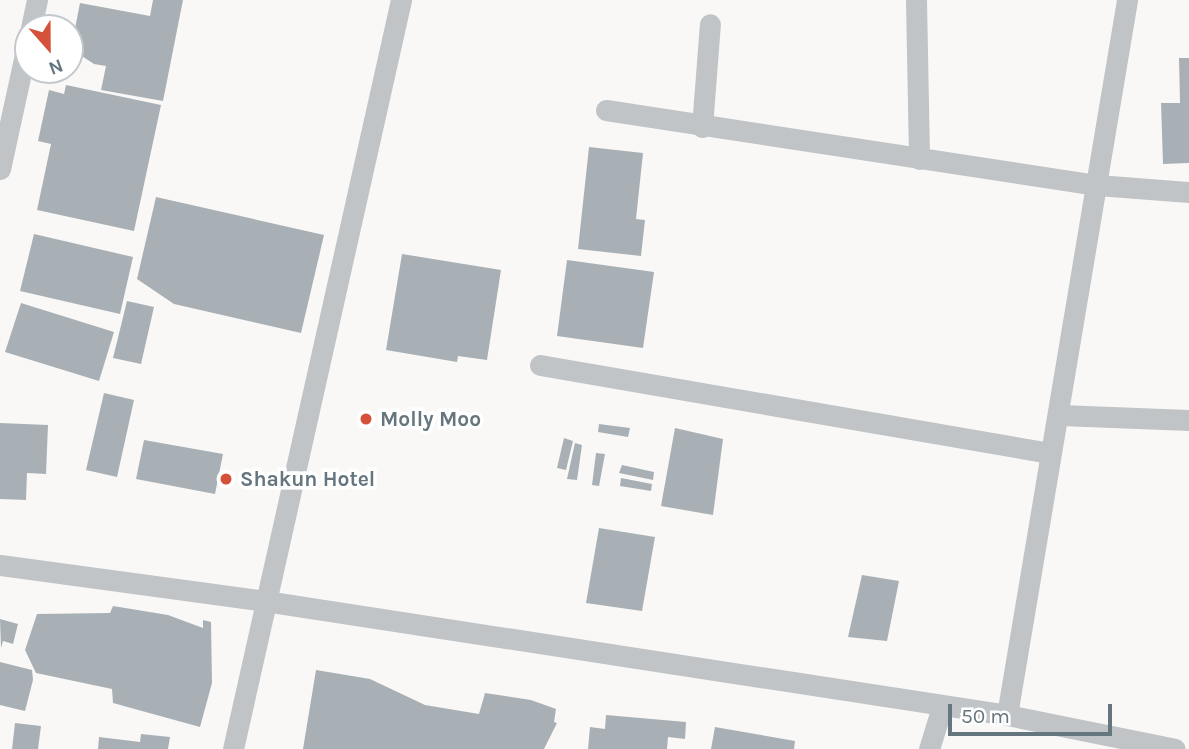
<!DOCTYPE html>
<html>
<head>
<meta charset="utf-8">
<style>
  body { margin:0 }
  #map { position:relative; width:1189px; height:749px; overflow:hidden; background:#f9f8f6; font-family:Karla,sans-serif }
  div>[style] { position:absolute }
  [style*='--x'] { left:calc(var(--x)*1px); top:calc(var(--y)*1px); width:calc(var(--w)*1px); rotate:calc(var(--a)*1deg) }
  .building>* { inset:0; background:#a8b0b5 }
  .minor>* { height:21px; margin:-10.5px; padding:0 10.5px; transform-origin:10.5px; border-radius:10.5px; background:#c0c4c7 }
  .dots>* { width:19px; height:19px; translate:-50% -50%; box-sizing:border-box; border:4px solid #fff; border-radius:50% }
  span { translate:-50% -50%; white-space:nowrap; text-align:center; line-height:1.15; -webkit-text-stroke:7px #fff; paint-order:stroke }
  .poi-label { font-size:21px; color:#66767f; font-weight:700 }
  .left { translate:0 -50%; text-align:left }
  .north { position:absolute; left:14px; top:14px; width:70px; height:70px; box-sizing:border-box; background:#fff; border:2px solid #c2c8cc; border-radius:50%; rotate:159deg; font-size:19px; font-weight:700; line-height:28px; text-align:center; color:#66767f }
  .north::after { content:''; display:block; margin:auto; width:24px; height:32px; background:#d5513a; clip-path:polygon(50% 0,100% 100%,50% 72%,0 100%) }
  .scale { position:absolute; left:948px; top:704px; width:164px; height:32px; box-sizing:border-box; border:4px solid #66767f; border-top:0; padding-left:9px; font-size:21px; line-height:24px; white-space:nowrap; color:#66767f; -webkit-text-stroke:5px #fff; paint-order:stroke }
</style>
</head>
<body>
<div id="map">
  <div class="building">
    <i style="clip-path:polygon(153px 0,183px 0,163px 101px,101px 90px,106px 66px,94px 64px,71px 49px,80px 3px,150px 16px)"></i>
    <i style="clip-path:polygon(1179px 58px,1189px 58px,1189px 163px,1163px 164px,1161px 103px,1180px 103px)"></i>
    <i style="clip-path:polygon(66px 85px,161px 105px,134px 231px,37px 210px,51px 144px,38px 141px,49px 90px,64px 94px)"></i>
    <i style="clip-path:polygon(589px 147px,643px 153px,636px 219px,645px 220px,641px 256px,578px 249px)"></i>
    <i style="clip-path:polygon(156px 197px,324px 235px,301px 333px,174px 304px,137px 279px)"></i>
    <i style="clip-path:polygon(34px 234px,133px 257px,120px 314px,20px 291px)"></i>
    <i style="clip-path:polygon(402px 254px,501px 270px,487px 360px,458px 356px,457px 362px,386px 350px)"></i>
    <i style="clip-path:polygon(567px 260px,654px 272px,643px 348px,557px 336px)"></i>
    <i style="clip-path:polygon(127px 301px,154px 307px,141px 364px,113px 358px)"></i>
    <i style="clip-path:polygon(21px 303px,114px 332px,99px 381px,5px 352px)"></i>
    <i style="clip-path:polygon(104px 393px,134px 400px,117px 477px,86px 470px)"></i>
    <i style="clip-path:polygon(0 423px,48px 425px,46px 474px,27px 473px,26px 500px,0 499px)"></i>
    <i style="clip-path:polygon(599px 424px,630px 428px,628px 437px,598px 432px)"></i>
    <i style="clip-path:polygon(675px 428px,723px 439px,713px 515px,661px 506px)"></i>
    <i style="clip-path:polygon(564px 438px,573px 441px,566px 470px,557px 468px)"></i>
    <i style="clip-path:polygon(144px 440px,223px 454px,215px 494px,136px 479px)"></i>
    <i style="clip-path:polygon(575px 443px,582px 445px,577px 480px,567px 479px)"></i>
    <i style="clip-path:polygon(596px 453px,605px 454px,599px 486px,592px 485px)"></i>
    <i style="clip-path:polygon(622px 465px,654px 472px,653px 480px,619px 473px)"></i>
    <i style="clip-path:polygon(621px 478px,652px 484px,651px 491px,620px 486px)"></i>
    <i style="clip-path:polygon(599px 528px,655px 537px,642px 611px,586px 603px)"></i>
    <i style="clip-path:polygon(862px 575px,899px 581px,887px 641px,848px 637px)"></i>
    <i style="clip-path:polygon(113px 606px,168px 615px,203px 628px,203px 620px,211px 622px,212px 683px,200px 727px,113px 703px,112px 689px,36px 673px,25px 650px,37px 614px,110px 613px)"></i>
    <i style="clip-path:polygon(0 619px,18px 624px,13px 644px,3px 641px,1px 648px)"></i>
    <i style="clip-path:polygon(0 662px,32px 670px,33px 680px,25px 711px,0 705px)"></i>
    <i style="clip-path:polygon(316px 670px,370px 679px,425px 705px,479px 714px,485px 693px,531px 700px,556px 709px,554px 722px,557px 723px,544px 749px,303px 749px)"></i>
    <i style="clip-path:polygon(606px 715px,686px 722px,685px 739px,668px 737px,667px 749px,588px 749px,590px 727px,605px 729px)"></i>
    <i style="clip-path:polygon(15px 723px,41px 726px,38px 749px,12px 749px)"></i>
    <i style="clip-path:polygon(715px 727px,795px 741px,794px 749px,711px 749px)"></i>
    <i style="clip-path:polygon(141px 734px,170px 737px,168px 749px,98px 749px,99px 737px,140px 742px)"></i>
  </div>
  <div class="minor">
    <i style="--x:916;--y:0;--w:159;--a:88.9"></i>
    <i style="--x:31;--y:28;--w:29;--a:-78"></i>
    <i style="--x:606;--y:110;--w:497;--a:8.7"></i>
    <i style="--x:1097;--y:185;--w:92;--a:4.4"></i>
    <i style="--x:702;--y:127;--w:103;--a:-85.6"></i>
    <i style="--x:0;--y:169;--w:131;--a:-77.7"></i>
    <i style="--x:540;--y:365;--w:518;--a:9.79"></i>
    <i style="--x:1060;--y:415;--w:129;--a:2.2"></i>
    <i style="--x:0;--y:565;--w:267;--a:7.7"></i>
    <i style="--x:265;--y:601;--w:751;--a:8.73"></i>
    <i style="--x:1007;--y:715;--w:171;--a:11.4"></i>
    <i style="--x:1007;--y:715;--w:725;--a:-80.47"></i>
    <i style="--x:233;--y:749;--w:768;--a:-77.36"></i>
    <i style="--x:929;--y:749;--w:44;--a:-72.8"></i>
  </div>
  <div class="dots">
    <i style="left:366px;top:419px;background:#d5513a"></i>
    <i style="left:226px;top:479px;background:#d5513a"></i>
  </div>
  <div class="poi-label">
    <span class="left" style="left:380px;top:419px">Molly Moo</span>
    <span class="left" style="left:240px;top:479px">Shakun Hotel</span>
  </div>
  <div class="north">N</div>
  <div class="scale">50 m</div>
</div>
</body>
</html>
